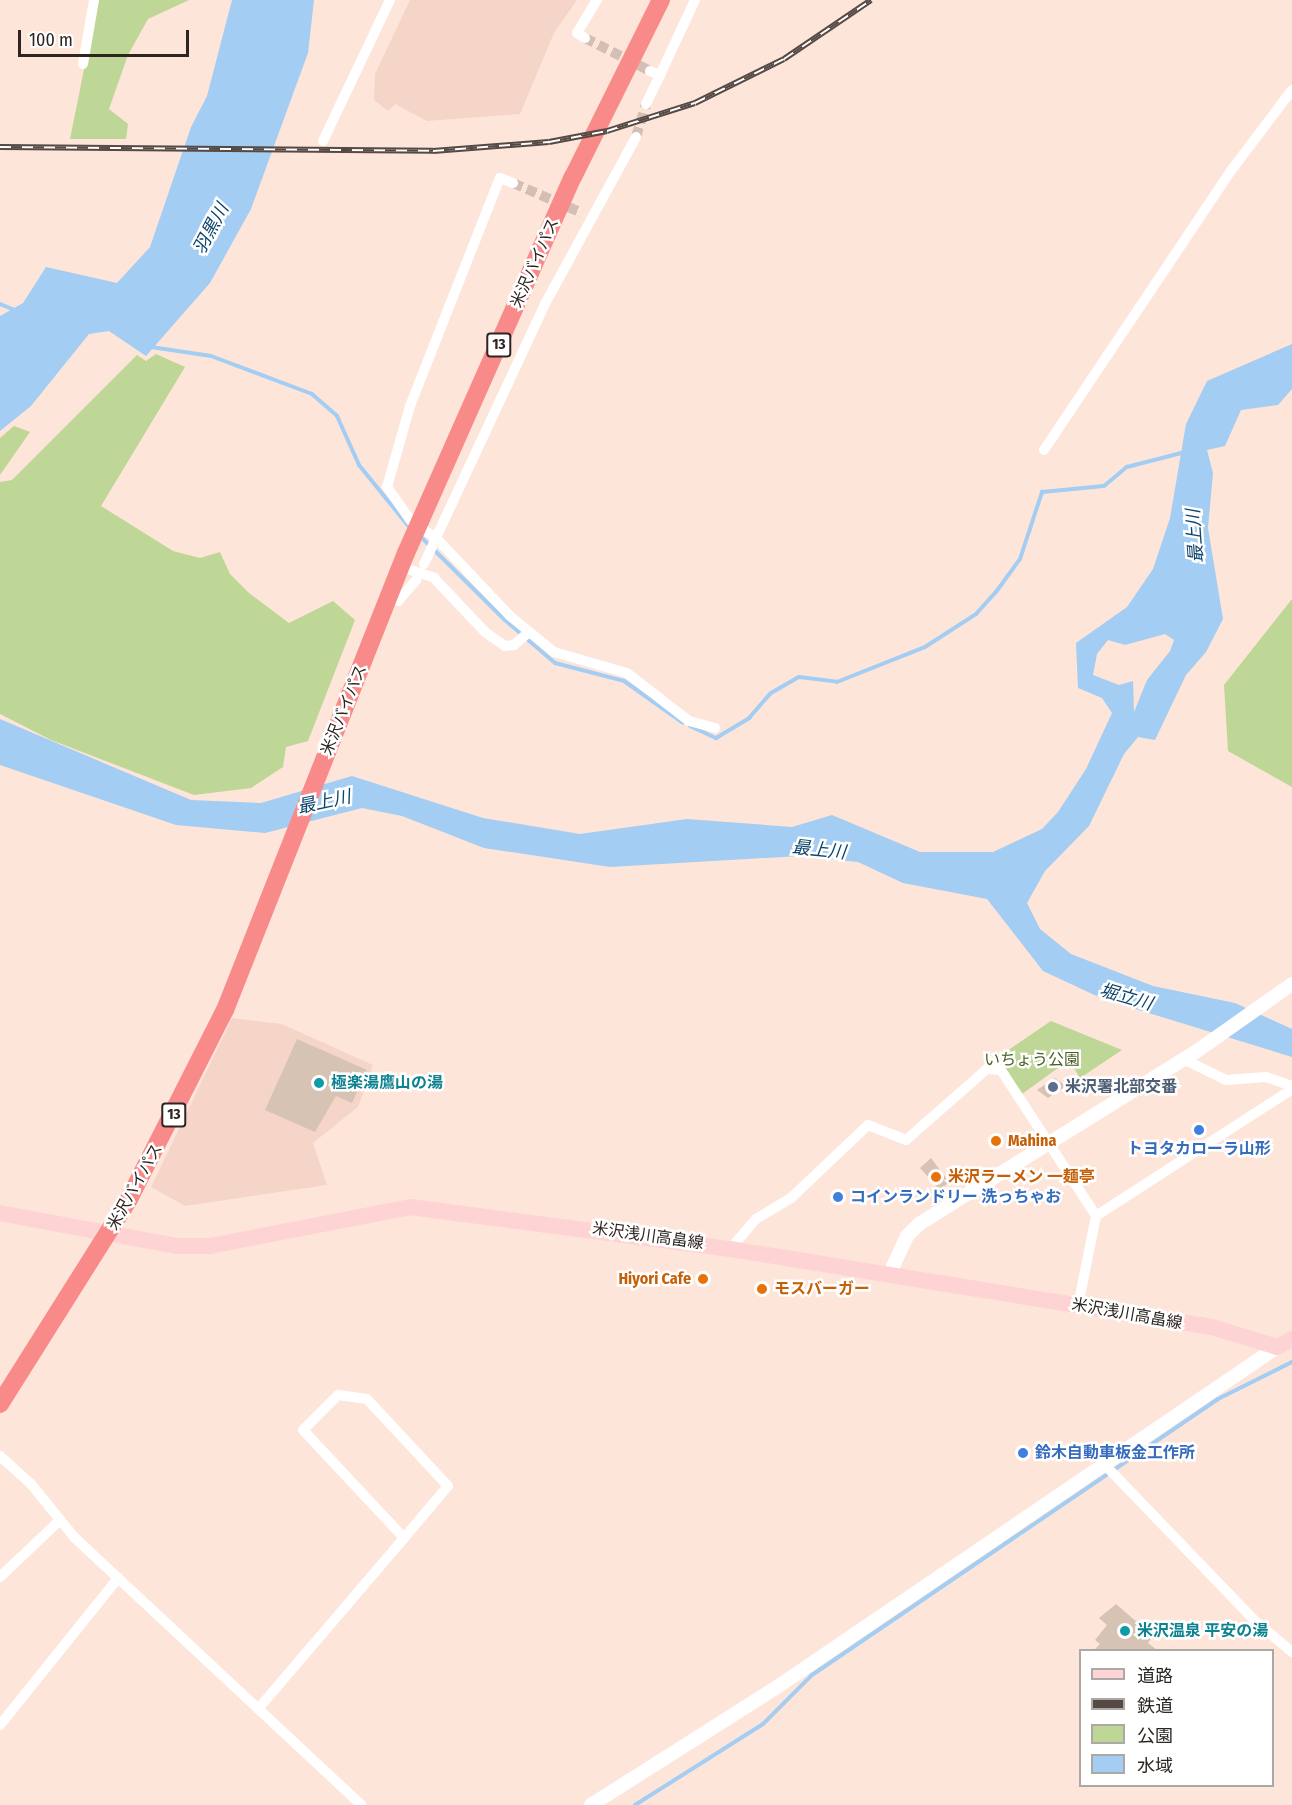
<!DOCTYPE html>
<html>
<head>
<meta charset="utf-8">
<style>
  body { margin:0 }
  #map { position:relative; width:1292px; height:1805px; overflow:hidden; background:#fee5da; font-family:"Fira Sans Condensed","Noto Sans JP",sans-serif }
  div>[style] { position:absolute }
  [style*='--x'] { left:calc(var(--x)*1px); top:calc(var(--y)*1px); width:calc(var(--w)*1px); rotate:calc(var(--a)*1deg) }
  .built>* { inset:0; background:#f5d5c8 }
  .green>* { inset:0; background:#bed696 }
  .water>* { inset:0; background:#a3cdf2 }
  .stream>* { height:4px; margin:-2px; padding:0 2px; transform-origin:2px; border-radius:2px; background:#a3cdf2 }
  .building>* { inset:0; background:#d6c3b3 }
  .minor-tunnel>* { height:10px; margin-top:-5px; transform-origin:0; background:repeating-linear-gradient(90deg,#d4bfb5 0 10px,transparent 0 15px) }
  .minor>* { height:10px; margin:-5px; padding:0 5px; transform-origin:5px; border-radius:5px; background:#fff }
  .tertiary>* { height:14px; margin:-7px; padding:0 7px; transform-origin:7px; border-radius:7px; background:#fff }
  .secondary>* { height:16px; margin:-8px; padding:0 8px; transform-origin:8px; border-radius:8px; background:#fdd4d3 }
  .trunk>* { height:18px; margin:-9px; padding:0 9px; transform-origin:9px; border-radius:9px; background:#f88b8a }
  .rail>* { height:6px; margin-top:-3px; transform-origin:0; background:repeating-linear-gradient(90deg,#fff 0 11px,#544944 0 22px); box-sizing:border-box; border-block:2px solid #544944 }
  .dots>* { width:16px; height:16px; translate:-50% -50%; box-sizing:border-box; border:3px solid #fff; border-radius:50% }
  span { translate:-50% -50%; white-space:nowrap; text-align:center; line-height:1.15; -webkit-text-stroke:5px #fff; paint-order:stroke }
  .shield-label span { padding:2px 4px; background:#fff; border:2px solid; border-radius:4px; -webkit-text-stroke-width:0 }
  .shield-label { font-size:15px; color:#2d2521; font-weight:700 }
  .street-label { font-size:16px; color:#2d2521 }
  .park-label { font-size:16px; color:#4a5e23 }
  .culture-label { font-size:16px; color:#0d838f; font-weight:700 }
  .left { translate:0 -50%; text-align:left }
  .service-label { font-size:16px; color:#4e5e75; font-weight:700 }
  .food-label { font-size:16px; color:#c56008; font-weight:700 }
  .right { translate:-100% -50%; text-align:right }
  .shop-label { font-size:16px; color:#366cbe; font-weight:700 }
  .water-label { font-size:18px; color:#0d446c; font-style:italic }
  .legend { position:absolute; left:1079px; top:1649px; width:195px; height:138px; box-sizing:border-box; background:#fff; border:2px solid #aba8a6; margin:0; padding:8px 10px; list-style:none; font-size:18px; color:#2d2521 }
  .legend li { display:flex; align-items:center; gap:12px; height:30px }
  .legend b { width:30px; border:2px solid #aba8a6 }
  .scale { position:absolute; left:18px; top:30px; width:171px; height:27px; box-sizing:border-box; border:3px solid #2d2521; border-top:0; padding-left:8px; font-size:18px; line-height:21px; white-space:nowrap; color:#2d2521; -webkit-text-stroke:4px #fff; paint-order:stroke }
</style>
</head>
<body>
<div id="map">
  <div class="built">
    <i style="clip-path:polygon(410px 0,577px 0,554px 33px,520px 114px,427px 121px,395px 104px,388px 111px,374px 100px,375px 74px)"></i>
    <i style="clip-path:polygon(232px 1018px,282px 1024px,373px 1065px,358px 1107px,313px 1143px,327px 1185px,185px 1206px,151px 1187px)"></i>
  </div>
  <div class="green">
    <i style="clip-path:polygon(98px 0,189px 0,148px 19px,128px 55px,109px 109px,128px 124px,126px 139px,70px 139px)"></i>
    <i style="clip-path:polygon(156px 354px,185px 367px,101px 506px,173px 551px,200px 558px,220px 552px,230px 574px,249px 593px,289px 623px,333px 601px,355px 620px,308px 741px,286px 747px,283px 767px,251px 788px,194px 795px,51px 740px,0 714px,0 482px,12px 480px,137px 355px,146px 361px)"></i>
    <i style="clip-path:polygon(14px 426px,30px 432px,0 475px,0 438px)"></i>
    <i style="clip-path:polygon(1292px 599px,1292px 787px,1228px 751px,1224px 685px)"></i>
    <i style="clip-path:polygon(1051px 1021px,1122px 1050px,1080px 1078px,1069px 1060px,1022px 1094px,998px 1057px)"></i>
  </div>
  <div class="water">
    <i style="clip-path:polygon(232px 0,314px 0,308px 53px,251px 209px,210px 283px,146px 356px,109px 331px,89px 334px,31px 406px,0 431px,0 316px,23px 303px,46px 267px,117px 283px,150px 247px,191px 127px,207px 96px)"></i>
    <i style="clip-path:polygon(evenodd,1292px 344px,1292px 389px,1278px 405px,1241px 410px,1225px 446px,1207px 450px,1213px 473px,1208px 528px,1223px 619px,1206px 652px,1186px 675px,1155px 740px,1138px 737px,1124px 754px,1089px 826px,1045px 871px,1027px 903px,1040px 929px,1071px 954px,1153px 986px,1235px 1003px,1292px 1029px,1292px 1057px,1103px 999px,1043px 971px,987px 899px,903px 883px,858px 862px,800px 856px,610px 867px,484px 848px,402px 816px,362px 808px,265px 833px,176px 825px,0 765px,0 719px,191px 800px,261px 803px,352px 776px,483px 818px,580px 834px,687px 819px,792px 827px,832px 815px,920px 852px,993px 852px,1042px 829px,1058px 812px,1086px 769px,1112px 713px,1102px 698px,1078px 688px,1076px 643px,1127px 607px,1153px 569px,1170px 518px,1186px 424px,1207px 381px,1292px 344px,1165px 634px,1174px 640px,1170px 651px,1147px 680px,1134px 712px,1133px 681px,1119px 685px,1093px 675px,1097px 654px,1108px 640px,1125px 645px,1165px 634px)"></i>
  </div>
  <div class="stream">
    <i style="--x:0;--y:304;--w:16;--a:22"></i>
    <i style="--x:151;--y:347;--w:61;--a:8.5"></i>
    <i style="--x:211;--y:356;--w:108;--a:20.6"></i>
    <i style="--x:312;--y:394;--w:33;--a:41"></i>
    <i style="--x:337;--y:416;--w:54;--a:65.8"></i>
    <i style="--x:359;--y:465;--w:81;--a:51"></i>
    <i style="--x:421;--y:537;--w:118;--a:44.7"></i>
    <i style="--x:505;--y:620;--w:66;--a:40.7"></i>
    <i style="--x:555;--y:663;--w:71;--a:14.6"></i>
    <i style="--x:624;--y:681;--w:72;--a:35.4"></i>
    <i style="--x:690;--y:726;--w:29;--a:25"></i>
    <i style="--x:716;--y:738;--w:39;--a:-31"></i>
    <i style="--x:749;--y:718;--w:33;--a:-49"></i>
    <i style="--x:771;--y:693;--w:32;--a:-30"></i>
    <i style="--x:799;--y:677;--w:38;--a:7"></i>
    <i style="--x:837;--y:682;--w:95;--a:-21.7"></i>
    <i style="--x:925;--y:647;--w:61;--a:-32.9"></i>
    <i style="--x:976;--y:614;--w:30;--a:-48"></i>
    <i style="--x:996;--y:592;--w:41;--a:-54"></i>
    <i style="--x:1020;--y:559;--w:71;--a:-71.8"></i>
    <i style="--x:1042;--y:492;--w:62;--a:-5.5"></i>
    <i style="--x:1104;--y:486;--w:30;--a:-40"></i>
    <i style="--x:1127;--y:467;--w:60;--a:-14.5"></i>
    <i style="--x:635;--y:1805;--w:151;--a:-32.3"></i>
    <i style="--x:763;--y:1724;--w:69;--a:-45"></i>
    <i style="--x:812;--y:1675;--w:491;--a:-34.2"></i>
    <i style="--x:1218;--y:1399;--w:83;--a:-26.6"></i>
  </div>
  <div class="building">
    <i style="clip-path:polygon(297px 1039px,367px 1070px,352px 1103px,336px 1096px,315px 1132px,265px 1110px)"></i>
    <i style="clip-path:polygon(1055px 1078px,1066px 1086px,1048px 1098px,1037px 1090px)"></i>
    <i style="clip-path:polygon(931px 1158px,949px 1182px,940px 1190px,920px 1168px)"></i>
    <i style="clip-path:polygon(1116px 1604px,1153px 1636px,1148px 1643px,1157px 1650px,1094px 1650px,1100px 1644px,1095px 1640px,1107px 1625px,1099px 1618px)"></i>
  </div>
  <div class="minor-tunnel">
    <i style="--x:585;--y:38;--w:73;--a:26.9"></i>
    <i style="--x:636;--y:137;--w:34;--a:-73"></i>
    <i style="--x:513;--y:183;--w:75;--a:23.5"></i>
  </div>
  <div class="minor">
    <i style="--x:585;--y:38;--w:9;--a:-148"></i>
    <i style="--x:577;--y:33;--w:39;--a:-59"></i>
    <i style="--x:83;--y:64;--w:65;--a:-80.2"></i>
    <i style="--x:650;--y:71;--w:11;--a:22"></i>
    <i style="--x:660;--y:75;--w:83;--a:-65"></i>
    <i style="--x:646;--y:104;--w:32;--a:-64"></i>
    <i style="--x:636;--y:137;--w:190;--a:118.6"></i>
    <i style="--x:545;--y:304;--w:258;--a:115"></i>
    <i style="--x:436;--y:538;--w:108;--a:46.5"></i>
    <i style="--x:510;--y:616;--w:57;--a:39.3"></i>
    <i style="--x:554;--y:652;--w:76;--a:16"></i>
    <i style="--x:627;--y:673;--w:78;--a:37.7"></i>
    <i style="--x:689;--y:721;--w:27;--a:15"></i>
    <i style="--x:323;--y:141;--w:156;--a:-64.6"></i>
    <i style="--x:1044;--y:450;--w:339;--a:-56.2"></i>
    <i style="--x:1233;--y:168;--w:98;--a:-52.9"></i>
    <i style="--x:411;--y:521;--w:42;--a:-125.2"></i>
    <i style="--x:387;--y:487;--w:84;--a:-74.1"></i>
    <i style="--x:410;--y:406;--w:245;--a:-68.5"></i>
    <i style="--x:500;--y:178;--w:14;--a:21"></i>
    <i style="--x:424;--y:564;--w:29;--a:-65"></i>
    <i style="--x:436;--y:538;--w:14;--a:-146"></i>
    <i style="--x:401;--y:567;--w:35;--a:18"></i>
    <i style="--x:434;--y:578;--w:74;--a:46.6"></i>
    <i style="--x:485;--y:632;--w:24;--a:35"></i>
    <i style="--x:505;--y:646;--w:9;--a:-6"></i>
    <i style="--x:514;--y:645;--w:20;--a:-41"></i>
    <i style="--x:390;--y:597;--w:9;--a:27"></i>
    <i style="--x:398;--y:601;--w:28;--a:-49"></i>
    <i style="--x:1183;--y:1059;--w:48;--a:26"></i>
    <i style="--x:1226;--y:1080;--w:40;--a:-4.3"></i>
    <i style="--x:1266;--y:1077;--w:28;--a:19"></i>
    <i style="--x:1096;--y:1216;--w:234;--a:-32.9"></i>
    <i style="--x:730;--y:1249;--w:40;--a:-49"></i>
    <i style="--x:756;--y:1219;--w:41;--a:-31"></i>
    <i style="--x:791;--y:1198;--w:106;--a:-43.5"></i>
    <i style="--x:868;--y:1125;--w:41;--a:21.5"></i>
    <i style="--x:906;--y:1140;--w:108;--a:-41.2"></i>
    <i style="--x:987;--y:1069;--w:14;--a:4"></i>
    <i style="--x:1001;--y:1070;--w:174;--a:56.9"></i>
    <i style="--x:1096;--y:1216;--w:92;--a:101.3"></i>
    <i style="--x:0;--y:1456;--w:42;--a:42.1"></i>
    <i style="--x:31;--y:1484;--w:68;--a:50.9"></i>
    <i style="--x:74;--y:1537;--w:393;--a:43"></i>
    <i style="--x:1106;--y:1466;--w:212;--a:46.1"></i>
    <i style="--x:1253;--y:1619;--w:51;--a:40.2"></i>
    <i style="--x:0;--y:1577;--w:83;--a:-43.5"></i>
    <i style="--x:258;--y:1709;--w:225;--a:-49.5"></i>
    <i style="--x:404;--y:1538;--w:68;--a:-49.8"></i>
    <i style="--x:448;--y:1486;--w:119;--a:-133"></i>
    <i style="--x:367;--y:1399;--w:29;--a:-172"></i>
    <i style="--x:338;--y:1395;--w:49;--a:135"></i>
    <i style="--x:303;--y:1430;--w:148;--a:46.9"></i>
    <i style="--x:0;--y:1725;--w:189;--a:-51.2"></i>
  </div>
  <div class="tertiary">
    <i style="--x:889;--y:1275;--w:43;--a:-65.2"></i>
    <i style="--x:907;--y:1236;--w:17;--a:-45"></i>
    <i style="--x:919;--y:1224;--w:327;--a:-31.9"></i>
    <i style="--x:1197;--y:1051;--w:116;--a:-35.2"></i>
    <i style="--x:591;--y:1805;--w:227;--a:-32.4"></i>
    <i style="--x:783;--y:1683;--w:597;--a:-34.22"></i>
  </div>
  <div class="secondary">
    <i style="--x:0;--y:1213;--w:179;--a:10.6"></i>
    <i style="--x:176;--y:1246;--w:34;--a:0"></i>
    <i style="--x:210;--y:1246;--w:204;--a:-11"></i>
    <i style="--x:410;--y:1207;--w:323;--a:7.5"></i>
    <i style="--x:730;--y:1249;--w:488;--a:9.2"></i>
    <i style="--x:1212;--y:1327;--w:68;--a:17.1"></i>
    <i style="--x:1277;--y:1347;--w:17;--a:-28"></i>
  </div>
  <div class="trunk">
    <i style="--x:0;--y:1404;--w:242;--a:-57.8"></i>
    <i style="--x:129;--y:1199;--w:212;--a:-63.1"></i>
    <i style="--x:225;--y:1010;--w:492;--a:-68.4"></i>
    <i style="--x:406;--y:553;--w:411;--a:-66.1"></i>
    <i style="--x:573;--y:177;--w:198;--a:-63.6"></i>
  </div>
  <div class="rail">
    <i style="--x:0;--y:147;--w:433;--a:0.5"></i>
    <i style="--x:433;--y:151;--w:116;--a:-4.4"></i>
    <i style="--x:549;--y:142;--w:59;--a:-10.7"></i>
    <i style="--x:607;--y:131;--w:92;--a:-17.7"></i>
    <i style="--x:695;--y:103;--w:99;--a:-26.3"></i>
    <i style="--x:784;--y:59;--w:105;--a:-34.1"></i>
  </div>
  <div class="dots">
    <i style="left:319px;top:1083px;background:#0f9aa8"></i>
    <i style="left:1053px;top:1087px;background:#5c6f8a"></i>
    <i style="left:1199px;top:1130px;background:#3f7fe0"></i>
    <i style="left:996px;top:1141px;background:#e8710a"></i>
    <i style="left:936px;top:1177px;background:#e8710a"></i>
    <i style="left:838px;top:1197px;background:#3f7fe0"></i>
    <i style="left:703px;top:1279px;background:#e8710a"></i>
    <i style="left:762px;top:1289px;background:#e8710a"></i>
    <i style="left:1023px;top:1453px;background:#3f7fe0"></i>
    <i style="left:1125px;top:1631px;background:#0f9aa8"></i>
  </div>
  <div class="shield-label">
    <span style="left:499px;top:345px">13</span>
    <span style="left:174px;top:1115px">13</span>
  </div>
  <div class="street-label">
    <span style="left:535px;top:263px;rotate:-66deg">米沢バイパス</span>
    <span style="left:344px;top:710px;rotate:-68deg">米沢バイパス</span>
    <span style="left:135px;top:1187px;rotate:-61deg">米沢バイパス</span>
    <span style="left:648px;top:1236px;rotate:8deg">米沢浅川高畠線</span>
    <span style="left:1127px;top:1314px;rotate:10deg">米沢浅川高畠線</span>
  </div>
  <div class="park-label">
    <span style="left:1032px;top:1060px">いちょう公園</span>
  </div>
  <div class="culture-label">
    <span class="left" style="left:331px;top:1083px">極楽湯鷹山の湯</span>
    <span class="left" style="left:1137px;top:1631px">米沢温泉 平安の湯</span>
  </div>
  <div class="service-label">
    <span class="left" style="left:1065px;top:1087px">米沢署北部交番</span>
  </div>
  <div class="food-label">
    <span class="left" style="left:1008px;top:1141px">Mahina</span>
    <span class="left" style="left:948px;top:1177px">米沢ラーメン 一麺亭</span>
    <span class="right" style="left:691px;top:1279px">Hiyori Cafe</span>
    <span class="left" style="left:774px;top:1289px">モスバーガー</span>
  </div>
  <div class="shop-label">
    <span style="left:1199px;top:1149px">トヨタカローラ山形</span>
    <span class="left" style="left:850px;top:1197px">コインランドリー 洗っちゃお</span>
    <span class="left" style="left:1035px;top:1453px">鈴木自動車板金工作所</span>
  </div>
  <div class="water-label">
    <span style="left:211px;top:229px;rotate:-62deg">羽黒川</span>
    <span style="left:1195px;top:536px;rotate:-94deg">最上川</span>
    <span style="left:324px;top:802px;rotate:-12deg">最上川</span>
    <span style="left:819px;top:850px;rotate:6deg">最上川</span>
    <span style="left:1126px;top:997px;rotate:16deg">堀立川</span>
  </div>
  <ul class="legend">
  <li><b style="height:8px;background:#fdd4d3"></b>道路</li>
  <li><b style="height:8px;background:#544944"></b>鉄道</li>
  <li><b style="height:16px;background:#bed696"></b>公園</li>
  <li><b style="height:16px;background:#a3cdf2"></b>水域</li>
  </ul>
  <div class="scale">100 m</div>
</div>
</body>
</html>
